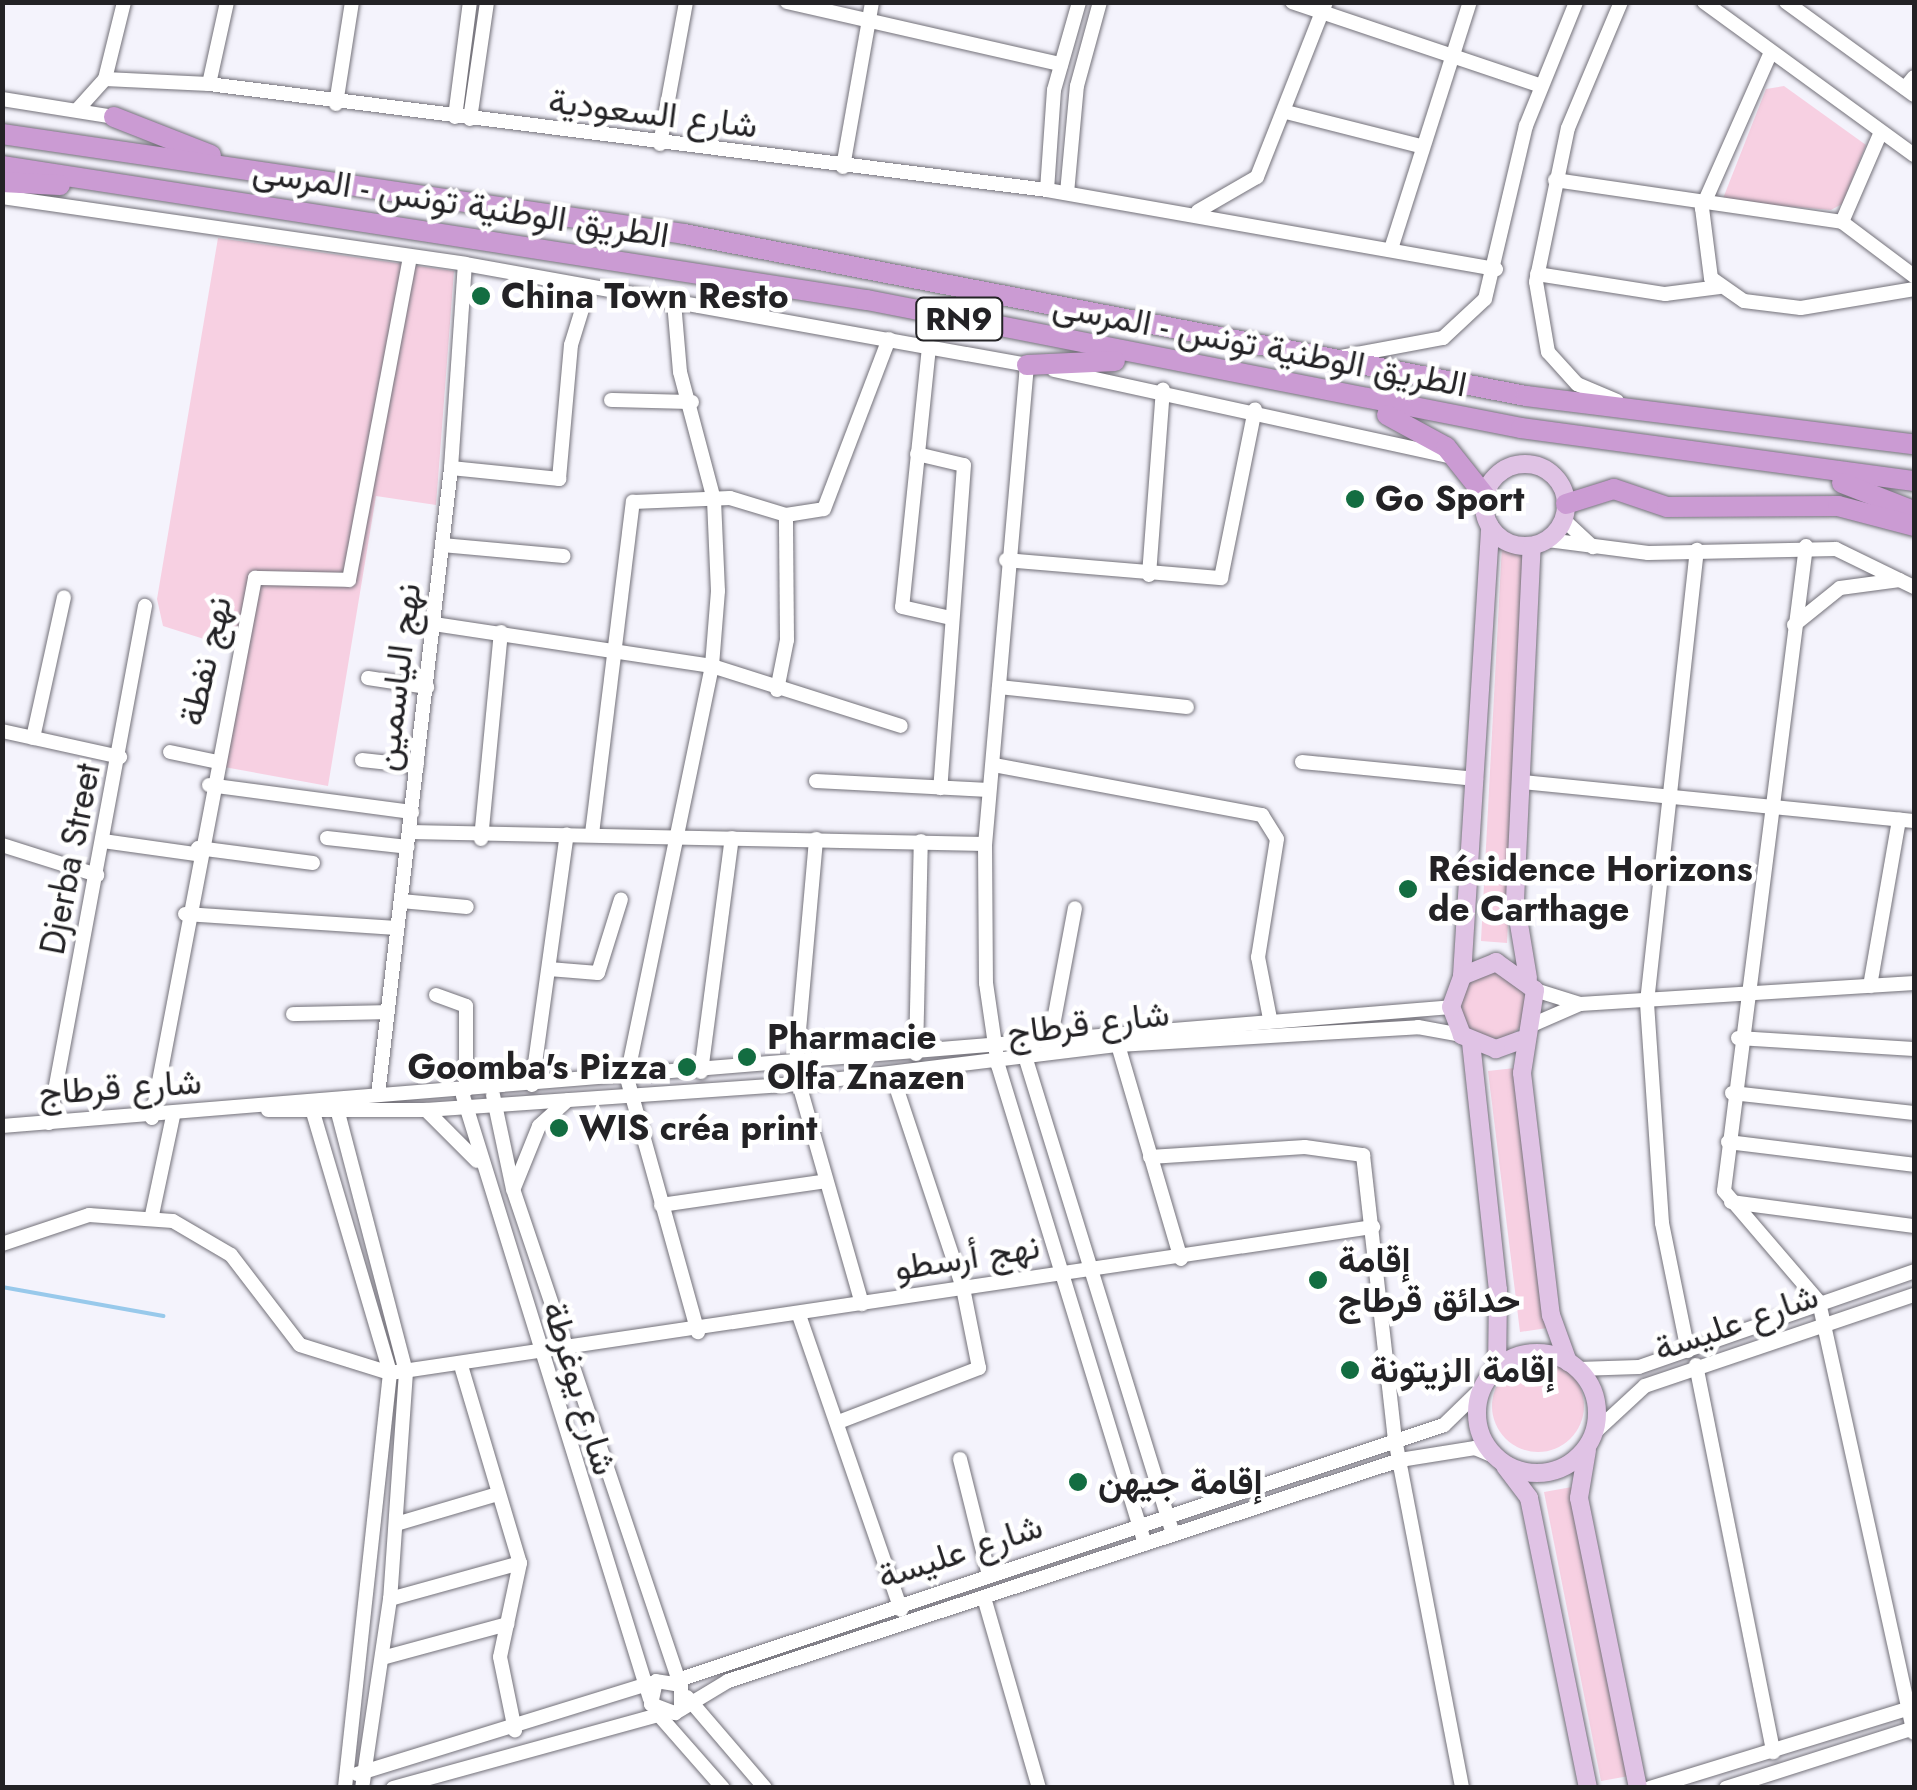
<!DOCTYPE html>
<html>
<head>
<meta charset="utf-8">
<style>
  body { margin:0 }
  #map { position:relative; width:1917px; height:1790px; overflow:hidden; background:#f4f3fc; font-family:Jost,Vazirmatn,sans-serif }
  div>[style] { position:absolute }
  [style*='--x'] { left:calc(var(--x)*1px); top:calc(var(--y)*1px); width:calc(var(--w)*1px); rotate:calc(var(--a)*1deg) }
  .green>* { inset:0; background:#f7d0e2 }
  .round { border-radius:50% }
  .stream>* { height:4px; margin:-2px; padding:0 2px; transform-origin:2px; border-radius:2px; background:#98c9eb }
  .roads { filter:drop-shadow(0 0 2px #737179) drop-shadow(0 0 2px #737179) }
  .minor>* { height:14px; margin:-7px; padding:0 7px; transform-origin:7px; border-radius:7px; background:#fff }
  .major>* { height:18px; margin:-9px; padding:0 9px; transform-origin:9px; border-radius:9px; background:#e0c3e5 }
  .major>.ring { margin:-9px; padding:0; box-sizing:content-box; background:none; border:18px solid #e0c3e5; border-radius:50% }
  .highway>* { height:20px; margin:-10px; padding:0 10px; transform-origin:10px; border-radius:10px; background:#cb9bd3 }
  .dots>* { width:28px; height:28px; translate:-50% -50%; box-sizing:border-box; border:5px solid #fff; border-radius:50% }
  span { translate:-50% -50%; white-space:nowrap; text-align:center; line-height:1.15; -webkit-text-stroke:9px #fff; paint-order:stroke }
  .shield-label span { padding:2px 8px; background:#fff; border:2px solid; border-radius:8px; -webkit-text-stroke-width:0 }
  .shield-label { font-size:32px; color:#232225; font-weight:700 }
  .street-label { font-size:35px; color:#232225 }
  .poi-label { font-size:35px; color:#232225; font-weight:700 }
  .left { translate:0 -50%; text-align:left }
  .right { translate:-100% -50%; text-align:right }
  .frame { position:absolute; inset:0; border:5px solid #232225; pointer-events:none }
</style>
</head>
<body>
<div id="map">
  <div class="green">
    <i style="clip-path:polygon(1784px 86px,1866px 145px,1842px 204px,1831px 210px,1722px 201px,1766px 89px)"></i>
    <i style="clip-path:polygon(218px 238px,454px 271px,436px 505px,376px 496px,328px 786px,224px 767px,245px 652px,163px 626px,157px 599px)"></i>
    <i style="clip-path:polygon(1502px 545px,1528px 547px,1507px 943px,1481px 941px)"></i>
    <i class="round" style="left:1459px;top:972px;width:68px;height:68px"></i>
    <i style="clip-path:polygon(1515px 1068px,1547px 1328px,1520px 1332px,1488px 1071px)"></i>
    <i class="round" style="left:1492px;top:1360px;width:92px;height:92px"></i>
    <i style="clip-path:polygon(1572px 1487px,1629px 1776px,1601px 1781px,1544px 1492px)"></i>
  </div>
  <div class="stream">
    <i style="--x:2;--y:1287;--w:164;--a:10.2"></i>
  </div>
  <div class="roads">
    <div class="minor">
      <i style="--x:787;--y:2;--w:281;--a:12.8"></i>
      <i style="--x:1292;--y:2;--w:261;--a:18.6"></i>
      <i style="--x:1704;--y:2;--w:260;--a:36.1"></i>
      <i style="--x:1786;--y:2;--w:158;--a:36"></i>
      <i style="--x:1771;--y:52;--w:171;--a:113.9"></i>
      <i style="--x:1702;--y:208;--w:71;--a:82.7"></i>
      <i style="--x:1711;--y:278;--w:40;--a:34.9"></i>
      <i style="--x:1744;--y:301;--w:57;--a:7"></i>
      <i style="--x:1801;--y:308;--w:115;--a:-9.5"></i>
      <i style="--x:105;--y:79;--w:104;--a:2.8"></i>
      <i style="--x:209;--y:84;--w:845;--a:7.21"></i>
      <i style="--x:1047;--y:190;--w:456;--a:10"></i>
      <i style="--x:209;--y:84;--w:84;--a:-77.6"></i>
      <i style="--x:1905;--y:88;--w:14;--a:-51"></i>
      <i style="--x:2;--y:99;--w:113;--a:9.1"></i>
      <i style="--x:336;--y:104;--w:103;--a:-81.1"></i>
      <i style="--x:78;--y:109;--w:40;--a:-48"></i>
      <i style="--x:105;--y:79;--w:79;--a:-76.1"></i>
      <i style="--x:1286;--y:112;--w:138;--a:14.2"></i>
      <i style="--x:455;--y:117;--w:116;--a:-82.6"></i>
      <i style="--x:470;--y:119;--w:118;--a:-81.7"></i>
      <i style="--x:660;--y:144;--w:144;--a:-79.6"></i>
      <i style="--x:843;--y:167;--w:168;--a:-80"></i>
      <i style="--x:1555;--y:180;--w:290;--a:8.3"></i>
      <i style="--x:1842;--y:222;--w:90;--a:36.9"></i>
      <i style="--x:1047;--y:190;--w:100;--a:-86"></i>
      <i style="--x:1054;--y:90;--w:91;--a:-74.1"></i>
      <i style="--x:1067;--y:193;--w:107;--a:-84.7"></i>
      <i style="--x:1077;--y:86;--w:87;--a:-74.7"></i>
      <i style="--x:2;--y:197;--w:468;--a:8.2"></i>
      <i style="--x:465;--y:264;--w:577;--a:10.18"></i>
      <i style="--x:1198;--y:211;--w:68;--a:-30"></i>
      <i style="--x:1257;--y:177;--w:188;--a:-68.5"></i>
      <i style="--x:1842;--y:222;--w:98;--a:-66.6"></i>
      <i style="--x:1391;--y:249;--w:259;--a:-72.3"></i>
      <i style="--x:1537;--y:274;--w:130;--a:8.9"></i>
      <i style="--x:1665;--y:294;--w:55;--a:-7.3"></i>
      <i style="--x:674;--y:302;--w:70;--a:85.1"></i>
      <i style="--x:680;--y:372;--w:132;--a:75.1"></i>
      <i style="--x:714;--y:500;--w:91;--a:87.5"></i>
      <i style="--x:718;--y:591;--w:75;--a:94.6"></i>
      <i style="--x:712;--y:666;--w:421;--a:101.7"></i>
      <i style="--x:627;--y:1078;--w:264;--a:74.4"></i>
      <i style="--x:929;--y:347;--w:261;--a:95.9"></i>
      <i style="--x:902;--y:607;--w:50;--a:12.7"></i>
      <i style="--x:1341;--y:357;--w:104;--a:-10.6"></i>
      <i style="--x:1443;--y:338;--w:57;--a:-42.9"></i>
      <i style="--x:1485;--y:299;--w:178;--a:-76.7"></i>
      <i style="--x:1526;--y:126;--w:134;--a:-68"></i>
      <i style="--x:1027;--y:365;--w:481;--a:95"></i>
      <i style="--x:985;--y:844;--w:139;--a:89.6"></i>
      <i style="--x:986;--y:983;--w:83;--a:81.7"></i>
      <i style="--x:998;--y:1065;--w:501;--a:72.94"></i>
      <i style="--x:1054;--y:370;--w:403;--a:12.3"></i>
      <i style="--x:611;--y:400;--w:81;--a:1.4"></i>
      <i style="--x:1617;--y:401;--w:43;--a:-157"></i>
      <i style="--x:1577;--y:384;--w:43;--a:-132.2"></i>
      <i style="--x:1548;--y:352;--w:71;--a:-99.7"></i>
      <i style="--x:1536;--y:282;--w:157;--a:-78.3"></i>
      <i style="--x:1568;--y:128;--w:137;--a:-67.2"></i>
      <i style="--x:917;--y:454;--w:48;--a:13.2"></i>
      <i style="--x:964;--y:465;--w:324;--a:94.2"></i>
      <i style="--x:451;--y:468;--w:109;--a:5.8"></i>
      <i style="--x:559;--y:479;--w:135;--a:-84.9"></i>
      <i style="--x:571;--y:345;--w:61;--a:-72.8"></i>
      <i style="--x:1564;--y:520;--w:40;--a:43"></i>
      <i style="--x:1548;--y:540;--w:101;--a:7.4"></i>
      <i style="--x:1648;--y:553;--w:188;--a:-1.2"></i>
      <i style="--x:1836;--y:549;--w:87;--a:26"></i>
      <i style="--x:442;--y:545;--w:122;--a:5.2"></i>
      <i style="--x:1806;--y:546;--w:650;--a:97.25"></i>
      <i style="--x:1724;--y:1191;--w:146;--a:49.4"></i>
      <i style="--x:1819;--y:1302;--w:441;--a:77.6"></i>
      <i style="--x:1006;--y:560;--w:216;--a:4.8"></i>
      <i style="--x:1221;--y:578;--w:172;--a:-78.6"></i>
      <i style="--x:1149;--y:575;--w:186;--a:-85.7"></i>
      <i style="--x:434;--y:624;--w:281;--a:8.6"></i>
      <i style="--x:712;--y:666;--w:198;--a:17.6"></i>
      <i style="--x:1794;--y:625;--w:59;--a:-38.8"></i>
      <i style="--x:1840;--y:588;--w:60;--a:-7.7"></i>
      <i style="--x:368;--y:678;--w:60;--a:8.7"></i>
      <i style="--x:999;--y:687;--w:189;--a:6.1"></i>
      <i style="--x:777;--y:690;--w:51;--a:-78.7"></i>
      <i style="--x:787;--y:640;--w:125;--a:-90.5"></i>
      <i style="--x:2;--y:731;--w:121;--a:12.4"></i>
      <i style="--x:33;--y:738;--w:144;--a:-77.6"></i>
      <i style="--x:170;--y:752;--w:44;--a:11.8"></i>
      <i style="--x:362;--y:760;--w:55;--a:6.2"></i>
      <i style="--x:1302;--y:762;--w:175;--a:5.6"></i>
      <i style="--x:994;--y:765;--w:273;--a:10.6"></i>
      <i style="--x:1262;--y:815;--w:28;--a:58"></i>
      <i style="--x:1277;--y:839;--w:120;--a:99.1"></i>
      <i style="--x:1258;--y:957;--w:63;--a:79"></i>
      <i style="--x:816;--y:781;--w:173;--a:3"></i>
      <i style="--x:1522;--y:782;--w:394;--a:5.7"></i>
      <i style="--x:209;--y:785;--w:205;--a:7.6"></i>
      <i style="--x:410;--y:832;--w:575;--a:1.2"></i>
      <i style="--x:592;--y:834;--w:335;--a:-83"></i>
      <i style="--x:633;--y:502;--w:97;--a:-2.4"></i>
      <i style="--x:730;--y:498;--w:59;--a:16.9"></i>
      <i style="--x:786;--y:515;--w:38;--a:-9"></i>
      <i style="--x:824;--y:509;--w:182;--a:-69.1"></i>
      <i style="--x:327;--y:838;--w:81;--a:6.3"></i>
      <i style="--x:481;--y:839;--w:208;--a:-84.5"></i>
      <i style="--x:103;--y:841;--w:94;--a:8"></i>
      <i style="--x:2;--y:845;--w:100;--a:17.5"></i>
      <i style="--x:198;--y:848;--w:116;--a:7.4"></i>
      <i style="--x:401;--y:901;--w:66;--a:5.2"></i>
      <i style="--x:185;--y:914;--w:212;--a:3.8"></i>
      <i style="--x:549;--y:969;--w:49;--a:4.7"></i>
      <i style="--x:598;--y:973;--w:77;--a:-72.7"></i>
      <i style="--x:1870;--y:986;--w:169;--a:-80.1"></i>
      <i style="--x:1535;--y:990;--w:47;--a:17.3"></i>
      <i style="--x:1580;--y:1004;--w:335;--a:-3.6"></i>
      <i style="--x:436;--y:995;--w:32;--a:20"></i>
      <i style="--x:466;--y:1006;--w:84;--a:90"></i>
      <i style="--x:293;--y:1014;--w:93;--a:-1.2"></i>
      <i style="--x:1534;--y:1024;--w:50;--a:-23.5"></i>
      <i style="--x:1051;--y:1036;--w:130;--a:-79.4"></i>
      <i style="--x:1738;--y:1038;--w:176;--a:3.6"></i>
      <i style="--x:1118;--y:1045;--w:223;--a:73.6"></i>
      <i style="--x:1024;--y:1053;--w:504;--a:72.79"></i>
      <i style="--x:916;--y:1054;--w:213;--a:-88.7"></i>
      <i style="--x:796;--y:1064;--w:226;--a:-84.9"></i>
      <i style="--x:701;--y:1072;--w:236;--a:-82.5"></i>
      <i style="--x:799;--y:1084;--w:229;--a:74"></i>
      <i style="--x:532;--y:1085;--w:253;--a:-82.1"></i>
      <i style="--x:1732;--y:1093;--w:183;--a:6.3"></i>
      <i style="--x:378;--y:1095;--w:631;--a:-83.36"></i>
      <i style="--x:451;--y:468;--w:204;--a:-86.1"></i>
      <i style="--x:493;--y:1095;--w:96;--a:78"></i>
      <i style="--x:513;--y:1189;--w:522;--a:71.36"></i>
      <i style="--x:463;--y:1096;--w:631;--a:72.77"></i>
      <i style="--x:336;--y:1105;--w:276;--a:75.3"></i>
      <i style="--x:406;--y:1372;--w:228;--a:94"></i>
      <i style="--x:390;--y:1599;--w:191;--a:98.4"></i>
      <i style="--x:312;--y:1109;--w:275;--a:73.5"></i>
      <i style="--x:390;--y:1373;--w:417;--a:96.2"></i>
      <i style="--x:268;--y:1110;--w:158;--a:0"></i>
      <i style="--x:426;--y:1110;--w:374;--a:-4"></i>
      <i style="--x:799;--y:1084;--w:321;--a:-7"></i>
      <i style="--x:1118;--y:1045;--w:301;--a:-3.4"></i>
      <i style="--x:1418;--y:1027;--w:45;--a:10.3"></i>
      <i style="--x:426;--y:1110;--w:72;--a:45"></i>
      <i style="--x:152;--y:1118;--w:550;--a:-79.2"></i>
      <i style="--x:255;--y:578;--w:94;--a:1.2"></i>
      <i style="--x:349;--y:580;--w:328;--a:-79.3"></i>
      <i style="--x:49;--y:1123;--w:526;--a:-79.48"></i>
      <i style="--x:2;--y:1126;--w:1454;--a:-4.69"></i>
      <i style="--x:1728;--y:1142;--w:187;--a:7"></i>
      <i style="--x:1150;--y:1157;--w:155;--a:-3.7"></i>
      <i style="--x:1305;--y:1147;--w:59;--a:7.9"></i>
      <i style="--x:1363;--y:1155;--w:286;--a:83.6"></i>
      <i style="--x:1395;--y:1439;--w:355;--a:79.1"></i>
      <i style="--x:514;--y:1188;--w:67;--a:-68"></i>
      <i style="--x:539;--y:1126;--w:39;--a:-42"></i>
      <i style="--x:1731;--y:1202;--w:185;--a:7.5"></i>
      <i style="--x:661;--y:1205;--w:162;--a:-8.2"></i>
      <i style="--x:152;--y:1215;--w:101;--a:-78"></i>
      <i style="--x:2;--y:1244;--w:92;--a:-18.4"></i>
      <i style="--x:89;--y:1215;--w:84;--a:4.1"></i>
      <i style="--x:173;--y:1221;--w:67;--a:30.4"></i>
      <i style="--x:231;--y:1255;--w:113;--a:52.5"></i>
      <i style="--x:300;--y:1345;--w:94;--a:17.3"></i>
      <i style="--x:390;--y:1373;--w:994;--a:-8.45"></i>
      <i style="--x:800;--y:1318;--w:309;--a:70.9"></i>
      <i style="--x:1688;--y:1351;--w:131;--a:-101.5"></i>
      <i style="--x:1662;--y:1223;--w:222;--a:-93.9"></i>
      <i style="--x:1647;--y:1002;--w:455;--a:-83.7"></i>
      <i style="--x:1696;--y:1365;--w:395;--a:78.7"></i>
      <i style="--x:462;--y:1369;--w:202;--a:73.4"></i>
      <i style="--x:520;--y:1563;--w:96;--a:102"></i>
      <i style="--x:500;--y:1657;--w:75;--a:78.4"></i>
      <i style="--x:1578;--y:1369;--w:61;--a:-1.9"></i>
      <i style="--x:1639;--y:1367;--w:291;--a:-19.2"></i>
      <i style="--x:841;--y:1421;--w:148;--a:-21"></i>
      <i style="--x:979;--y:1368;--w:82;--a:-101.3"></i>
      <i style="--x:963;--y:1288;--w:225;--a:-108.4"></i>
      <i style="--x:1594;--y:1433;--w:69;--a:-42.7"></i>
      <i style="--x:1645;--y:1386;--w:284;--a:-18.7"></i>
      <i style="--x:960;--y:1459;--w:120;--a:76"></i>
      <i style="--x:396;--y:1524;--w:106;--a:-16.4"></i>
      <i style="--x:390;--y:1599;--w:135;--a:-15.5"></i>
      <i style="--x:985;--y:1601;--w:195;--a:73.9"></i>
      <i style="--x:382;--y:1658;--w:130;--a:-15.2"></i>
      <i style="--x:675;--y:1681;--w:810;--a:-18.41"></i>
      <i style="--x:1444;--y:1425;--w:52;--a:-44.2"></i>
      <i style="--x:687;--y:1697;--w:120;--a:49.4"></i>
      <i style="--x:681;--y:1709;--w:24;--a:-90"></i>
      <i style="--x:681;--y:1685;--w:25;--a:-171"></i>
      <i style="--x:656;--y:1681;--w:24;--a:102"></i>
      <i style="--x:651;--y:1704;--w:26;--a:21"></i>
      <i style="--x:675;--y:1713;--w:62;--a:-31.1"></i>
      <i style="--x:728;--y:1681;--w:707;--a:-18.2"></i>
      <i style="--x:1400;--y:1460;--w:76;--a:-9.1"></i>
      <i style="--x:1475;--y:1448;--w:21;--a:23"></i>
      <i style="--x:657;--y:1713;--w:100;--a:48.7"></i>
      <i style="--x:357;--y:1774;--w:308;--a:-17.2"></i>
      <i style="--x:393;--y:1788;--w:278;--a:-15.4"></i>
      <i style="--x:1650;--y:1788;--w:276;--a:-17.1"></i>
      <i style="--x:1726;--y:1788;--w:197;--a:-17.7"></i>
    </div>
    <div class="major">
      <i class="ring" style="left:1484px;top:464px;width:64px;height:64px"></i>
      <i style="--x:1462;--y:976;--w:450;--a:-86.4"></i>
      <i style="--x:1528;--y:978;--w:79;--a:-99.5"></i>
      <i style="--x:1515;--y:900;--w:354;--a:-87.3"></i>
      <i style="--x:1521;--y:1040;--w:27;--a:160"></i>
      <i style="--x:1496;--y:1049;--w:37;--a:-158"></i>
      <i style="--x:1462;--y:1035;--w:30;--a:-111"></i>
      <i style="--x:1451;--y:1007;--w:33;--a:-70"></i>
      <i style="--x:1462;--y:976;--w:37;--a:-22"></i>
      <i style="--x:1496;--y:962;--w:48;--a:35.7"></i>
      <i style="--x:1535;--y:990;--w:84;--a:98.9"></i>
      <i style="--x:1522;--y:1073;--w:244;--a:83.2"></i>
      <i style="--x:1551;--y:1315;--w:50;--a:70.1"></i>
      <i style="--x:1471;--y:1042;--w:249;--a:83.8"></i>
      <i style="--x:1498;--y:1290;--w:78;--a:90.7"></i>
      <i class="ring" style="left:1477px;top:1353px;width:102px;height:102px"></i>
      <i style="--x:1587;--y:1450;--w:49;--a:99.5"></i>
      <i style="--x:1579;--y:1498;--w:296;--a:78.5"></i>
      <i style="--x:1505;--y:1466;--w:40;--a:53"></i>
      <i style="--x:1529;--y:1498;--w:296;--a:78.5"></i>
    </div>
    <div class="highway">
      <i style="--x:114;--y:117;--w:104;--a:21.4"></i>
      <i style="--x:2;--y:134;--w:689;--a:8.34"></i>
      <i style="--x:684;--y:234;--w:857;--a:10.89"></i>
      <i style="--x:1526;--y:396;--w:391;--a:7.1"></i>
      <i style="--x:2;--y:166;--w:875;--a:8.81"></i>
      <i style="--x:867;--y:300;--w:666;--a:11.07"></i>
      <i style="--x:1521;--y:428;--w:397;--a:7.7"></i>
      <i style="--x:2;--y:182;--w:58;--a:3"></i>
      <i style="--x:1027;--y:365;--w:88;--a:-2.6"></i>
      <i style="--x:1387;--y:415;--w:67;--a:28.5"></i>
      <i style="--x:1446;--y:447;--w:63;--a:51.5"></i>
      <i style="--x:1842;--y:483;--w:77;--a:21.3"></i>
      <i style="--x:1566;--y:504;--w:50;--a:-17.4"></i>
      <i style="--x:1614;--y:489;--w:56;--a:18.8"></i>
      <i style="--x:1667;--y:507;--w:171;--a:-0.3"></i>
      <i style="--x:1838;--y:506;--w:79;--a:14.7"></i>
    </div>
  </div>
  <div class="dots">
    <i style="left:481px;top:296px;background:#136d41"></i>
    <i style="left:1355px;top:499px;background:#136d41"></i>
    <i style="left:1408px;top:889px;background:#136d41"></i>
    <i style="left:747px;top:1057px;background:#136d41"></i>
    <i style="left:687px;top:1067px;background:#136d41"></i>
    <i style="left:559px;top:1128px;background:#136d41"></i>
    <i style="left:1318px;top:1280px;background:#136d41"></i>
    <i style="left:1350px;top:1370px;background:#136d41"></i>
    <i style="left:1078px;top:1482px;background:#136d41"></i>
  </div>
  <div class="shield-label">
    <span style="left:959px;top:319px">RN9</span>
  </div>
  <div class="street-label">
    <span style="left:653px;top:113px;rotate:7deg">شارع السعودية</span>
    <span style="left:461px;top:203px;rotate:9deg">الطريق الوطنية تونس - المرسى</span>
    <span style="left:1260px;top:345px;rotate:11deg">الطريق الوطنية تونس - المرسى</span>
    <span style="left:205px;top:661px;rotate:-77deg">نهج نفطة</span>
    <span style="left:397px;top:677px;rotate:-83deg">نهج الياسمين</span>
    <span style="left:70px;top:859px;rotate:-79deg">Djerba Street</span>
    <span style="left:1088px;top:1023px;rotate:-7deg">شارع قرطاج</span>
    <span style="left:120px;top:1087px;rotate:-4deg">شارع قرطاج</span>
    <span style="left:967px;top:1257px;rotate:-9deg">نهج أرسطو</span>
    <span style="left:1736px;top:1322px;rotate:-19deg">شارع عليسة</span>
    <span style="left:580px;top:1388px;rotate:73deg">شارع يوغرطة</span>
    <span style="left:960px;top:1551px;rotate:-18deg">شارع عليسة</span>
  </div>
  <div class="poi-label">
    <span class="left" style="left:501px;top:296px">China Town Resto</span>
    <span class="left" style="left:1375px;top:499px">Go Sport</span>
    <span class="left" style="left:1428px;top:889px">Résidence Horizons<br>de Carthage</span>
    <span class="left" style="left:767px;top:1057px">Pharmacie<br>Olfa Znazen</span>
    <span class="right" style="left:667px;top:1067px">Goomba's Pizza</span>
    <span class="left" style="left:579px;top:1128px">WIS créa print</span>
    <span class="left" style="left:1338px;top:1280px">إقامة<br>حدائق قرطاج</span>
    <span class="left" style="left:1370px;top:1370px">إقامة الزيتونة</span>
    <span class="left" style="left:1098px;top:1482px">إقامة جيهن</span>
  </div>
  <div class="frame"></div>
</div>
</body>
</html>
